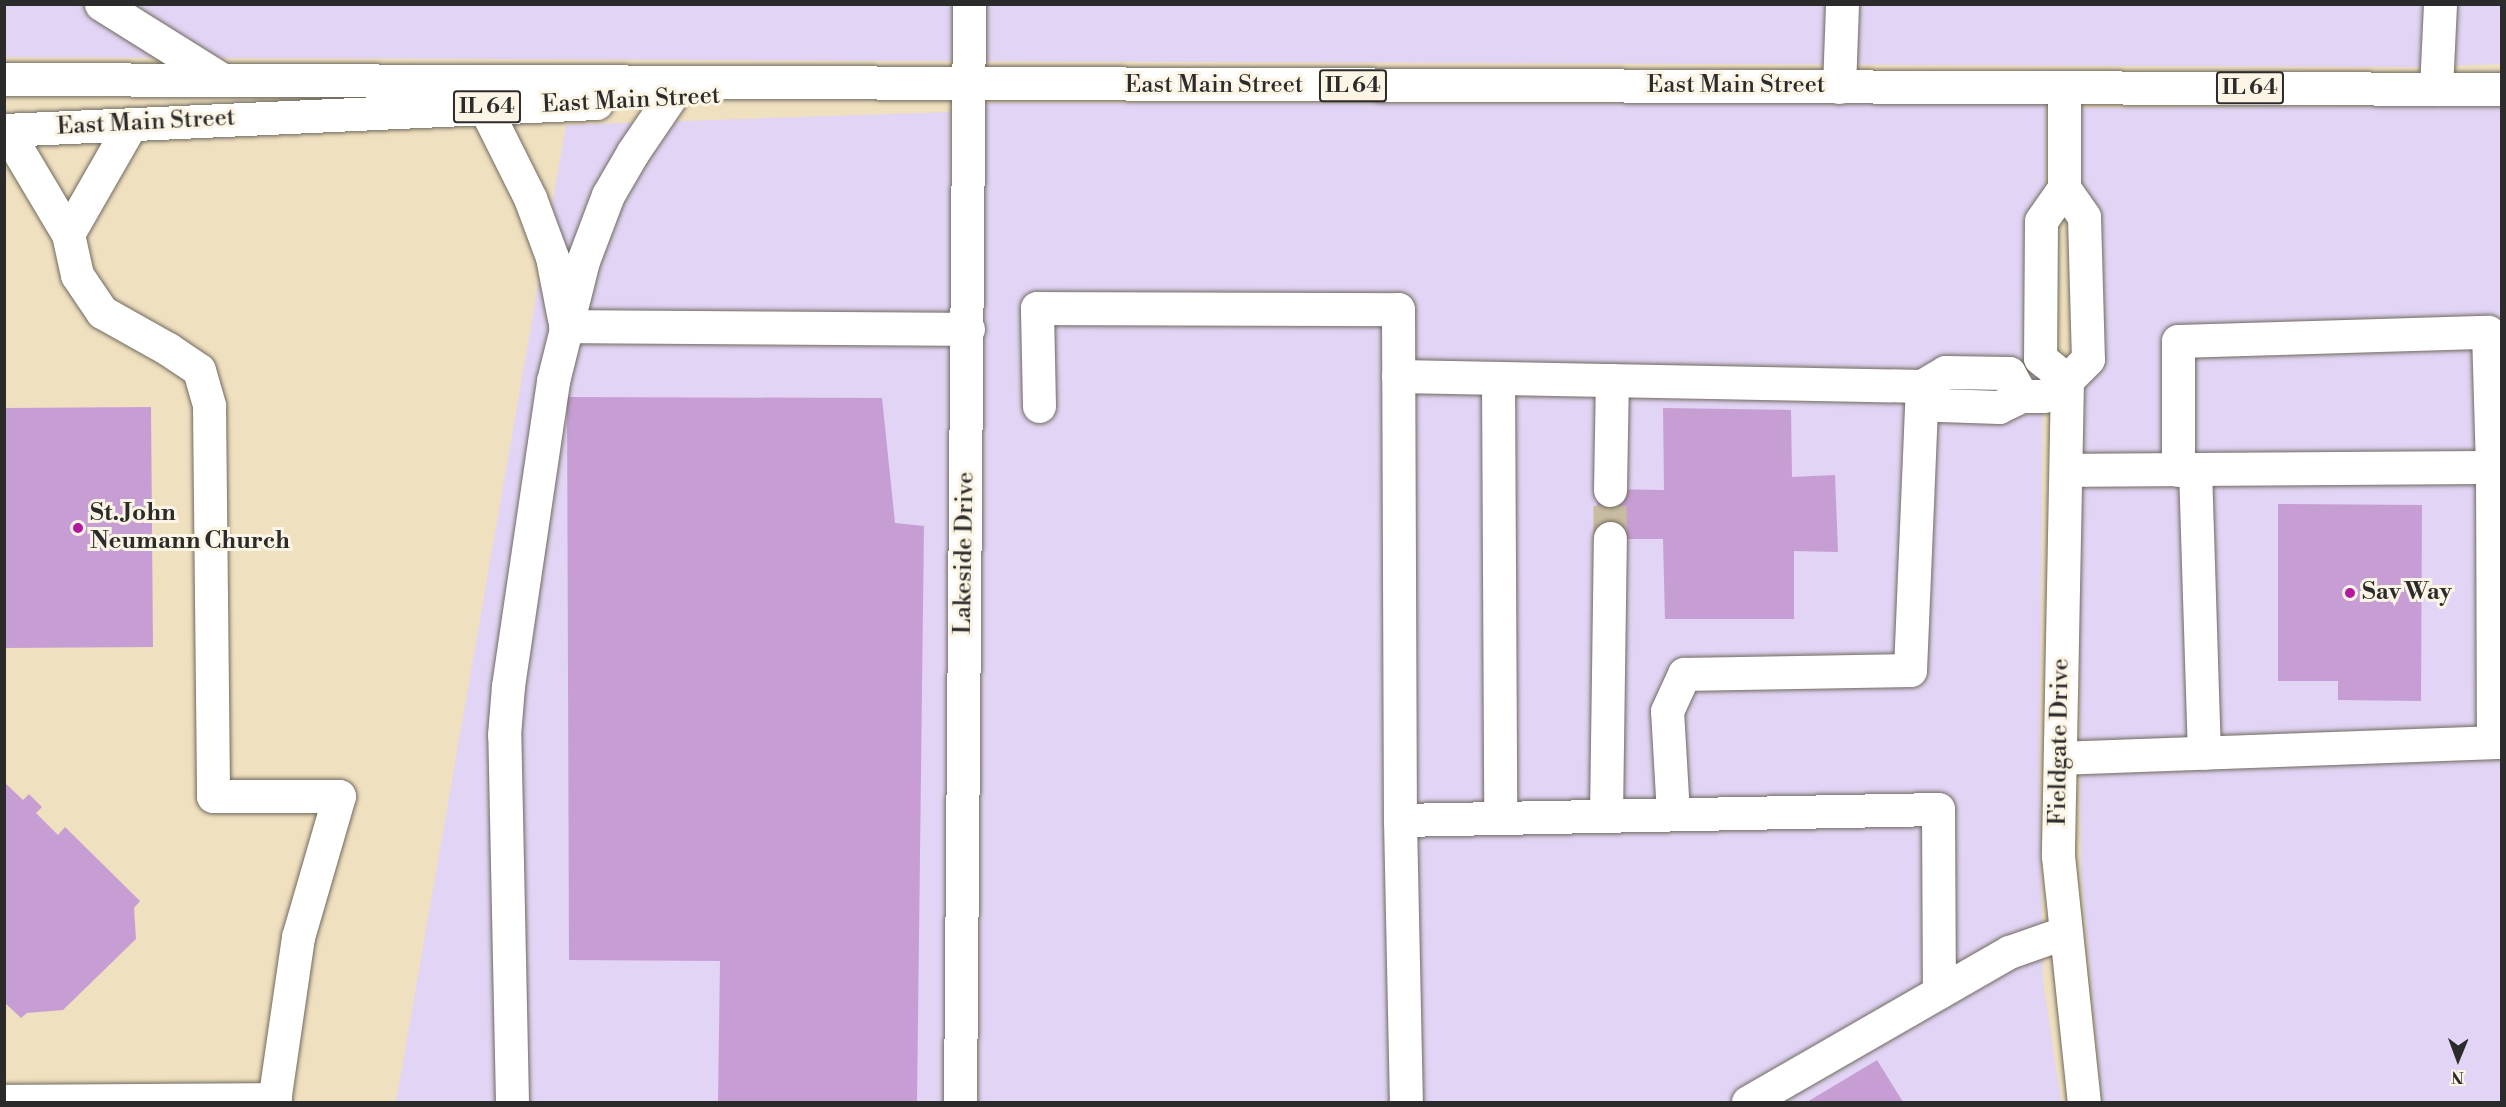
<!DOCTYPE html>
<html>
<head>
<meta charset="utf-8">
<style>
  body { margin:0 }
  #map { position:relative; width:2506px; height:1107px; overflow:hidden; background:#efe0bf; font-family:"Libre Bodoni",serif }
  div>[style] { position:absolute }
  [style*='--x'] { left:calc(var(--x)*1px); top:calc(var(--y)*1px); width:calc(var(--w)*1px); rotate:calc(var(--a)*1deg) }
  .built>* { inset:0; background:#e1d4f4 }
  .building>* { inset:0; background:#c79ed4 }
  .minor-tunnel>* { height:33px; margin-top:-16.5px; transform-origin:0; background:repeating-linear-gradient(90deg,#c8bca1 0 33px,transparent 0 49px) }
  .roads { filter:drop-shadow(0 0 2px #706a5f) drop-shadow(0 0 2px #706a5f) }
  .minor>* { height:33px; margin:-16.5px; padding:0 16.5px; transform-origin:16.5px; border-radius:16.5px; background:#fff }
  .major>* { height:33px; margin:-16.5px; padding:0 16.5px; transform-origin:16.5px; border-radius:16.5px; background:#fff }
  .dots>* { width:16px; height:16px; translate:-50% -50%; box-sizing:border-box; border:3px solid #fcf5e5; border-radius:50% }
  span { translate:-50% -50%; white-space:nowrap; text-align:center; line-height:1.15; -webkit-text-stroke:6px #fcf5e5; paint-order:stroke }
  .shield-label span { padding:2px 4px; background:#fcf5e5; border:2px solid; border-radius:4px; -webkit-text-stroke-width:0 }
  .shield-label { font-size:22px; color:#2b2b2b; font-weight:700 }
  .street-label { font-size:24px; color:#2b2b2b }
  .poi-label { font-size:24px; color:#2b2b2b; font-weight:700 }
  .left { translate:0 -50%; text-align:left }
  .frame { position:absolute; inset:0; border:6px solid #2b2b2b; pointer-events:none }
  .north { position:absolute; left:2428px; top:1029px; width:60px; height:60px; -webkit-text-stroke:4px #fcf5e5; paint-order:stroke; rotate:181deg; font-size:16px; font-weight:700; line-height:24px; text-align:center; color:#2b2b2b }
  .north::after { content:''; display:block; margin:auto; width:21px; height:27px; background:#2b2b2b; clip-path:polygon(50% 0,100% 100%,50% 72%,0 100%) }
</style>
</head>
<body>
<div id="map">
  <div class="built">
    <i style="clip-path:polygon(2501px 4px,2502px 64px,2412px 67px,5px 57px,4px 5px)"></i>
    <i style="clip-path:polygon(985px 103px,2046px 103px,2039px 774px,2043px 980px,2061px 1102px,978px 1102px)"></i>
    <i style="clip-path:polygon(2501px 105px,2501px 1102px,2102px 1102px,2081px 872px,2077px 108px)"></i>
    <i style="clip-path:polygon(950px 112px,966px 1102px,396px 1102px,566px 125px)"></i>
  </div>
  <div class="building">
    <i style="clip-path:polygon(567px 397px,882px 398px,895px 523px,924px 526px,917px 1102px,718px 1102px,720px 961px,569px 960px)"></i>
    <i style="clip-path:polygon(151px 407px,153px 647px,4px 648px,4px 408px)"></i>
    <i style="clip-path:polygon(1663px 408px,1791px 410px,1792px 477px,1835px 475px,1838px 552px,1794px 551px,1794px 619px,1665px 619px,1663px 539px,1596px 539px,1598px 489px,1664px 490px)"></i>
    <i style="clip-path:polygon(2278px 504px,2422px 505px,2421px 701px,2338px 700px,2338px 681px,2278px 681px)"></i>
    <i style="clip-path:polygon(4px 782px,23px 800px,29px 794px,42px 807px,36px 813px,58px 835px,65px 827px,140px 901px,134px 908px,136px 939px,63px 1010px,27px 1013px,21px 1018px,4px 1002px)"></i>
    <i style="clip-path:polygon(1877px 1060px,1903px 1102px,1807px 1102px)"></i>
  </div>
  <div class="minor-tunnel">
    <i style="--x:1610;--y:538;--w:48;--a:-90"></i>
  </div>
  <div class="roads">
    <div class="minor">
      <i style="--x:101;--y:4;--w:142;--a:32"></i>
      <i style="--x:1839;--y:87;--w:83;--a:-87.9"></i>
      <i style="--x:2064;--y:87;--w:101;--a:90"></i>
      <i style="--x:2064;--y:188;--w:35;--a:55"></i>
      <i style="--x:2084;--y:217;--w:142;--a:88.4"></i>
      <i style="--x:2088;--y:359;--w:30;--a:135"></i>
      <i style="--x:2067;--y:380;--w:476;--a:91.1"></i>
      <i style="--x:2058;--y:856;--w:247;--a:84"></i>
      <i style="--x:2436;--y:89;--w:85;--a:-87.3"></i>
      <i style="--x:485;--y:108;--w:101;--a:63.4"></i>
      <i style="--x:530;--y:198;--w:63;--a:69.6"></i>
      <i style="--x:552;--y:257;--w:63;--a:79"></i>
      <i style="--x:6;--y:130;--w:121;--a:59.2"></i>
      <i style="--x:68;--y:234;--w:42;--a:77.6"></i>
      <i style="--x:77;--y:275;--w:45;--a:56"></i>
      <i style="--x:102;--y:312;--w:76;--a:29.3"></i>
      <i style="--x:168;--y:349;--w:37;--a:34"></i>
      <i style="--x:199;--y:370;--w:37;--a:74"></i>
      <i style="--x:209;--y:406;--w:390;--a:89.4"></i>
      <i style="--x:213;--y:796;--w:126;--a:0"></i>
      <i style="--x:339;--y:796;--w:147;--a:106.2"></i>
      <i style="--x:298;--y:937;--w:167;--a:98.3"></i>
      <i style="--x:2064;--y:188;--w:40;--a:124.9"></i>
      <i style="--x:2041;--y:221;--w:137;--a:90.4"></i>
      <i style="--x:2040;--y:358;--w:35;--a:39"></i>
      <i style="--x:68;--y:234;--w:127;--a:-60.2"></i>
      <i style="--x:565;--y:326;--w:403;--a:0.4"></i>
      <i style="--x:1398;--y:376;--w:524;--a:1.09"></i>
      <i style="--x:1922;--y:386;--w:27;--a:-31"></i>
      <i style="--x:1945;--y:372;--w:64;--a:0.9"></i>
      <i style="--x:2009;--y:373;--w:26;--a:61"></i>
      <i style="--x:1498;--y:378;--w:440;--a:89.7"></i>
      <i style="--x:1922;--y:386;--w:26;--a:47"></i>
      <i style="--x:1940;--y:405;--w:59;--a:1.9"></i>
      <i style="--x:1999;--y:407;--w:25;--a:-26"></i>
      <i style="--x:2022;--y:396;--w:22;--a:0"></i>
      <i style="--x:1039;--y:406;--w:98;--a:-91.2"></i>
      <i style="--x:1037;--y:308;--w:361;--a:0.2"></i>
      <i style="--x:1398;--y:309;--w:511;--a:89.78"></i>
      <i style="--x:1400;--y:820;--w:282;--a:88.8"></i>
      <i style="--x:2195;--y:469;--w:284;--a:88.2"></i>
      <i style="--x:2066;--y:470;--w:436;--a:-0.4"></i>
      <i style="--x:2178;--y:470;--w:129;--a:-90"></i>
      <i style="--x:2178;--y:341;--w:310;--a:-1.7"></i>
      <i style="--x:2488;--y:332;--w:135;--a:88.3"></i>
      <i style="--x:2492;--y:467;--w:275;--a:89.8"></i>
      <i style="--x:1610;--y:490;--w:110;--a:-89"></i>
      <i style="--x:2060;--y:758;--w:442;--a:-2.1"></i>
      <i style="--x:1673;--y:814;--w:103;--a:-93.3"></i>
      <i style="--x:1667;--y:711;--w:41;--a:-65.3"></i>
      <i style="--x:1684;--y:674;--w:226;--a:-1"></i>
      <i style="--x:1910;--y:670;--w:284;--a:-87.6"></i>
      <i style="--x:1606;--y:816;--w:278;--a:-89.2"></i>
      <i style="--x:1400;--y:820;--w:538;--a:-1.17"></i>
      <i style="--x:1938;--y:809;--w:183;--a:89.7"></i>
      <i style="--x:4;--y:1101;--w:271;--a:-0.4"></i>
      <i style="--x:512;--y:1102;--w:367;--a:-91.2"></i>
      <i style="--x:504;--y:735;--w:49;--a:-85.3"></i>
      <i style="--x:508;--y:686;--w:308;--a:-81.6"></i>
      <i style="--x:553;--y:381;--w:124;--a:-76"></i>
      <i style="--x:583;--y:261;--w:71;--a:-69.3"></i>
      <i style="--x:608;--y:195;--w:50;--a:-59.8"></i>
      <i style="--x:633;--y:152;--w:64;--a:-55.8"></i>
      <i style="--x:960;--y:1102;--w:1098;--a:-89.53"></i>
      <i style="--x:1748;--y:1102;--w:301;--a:-29.9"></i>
      <i style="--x:2009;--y:952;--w:60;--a:-19.3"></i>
    </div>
    <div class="major">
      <i style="--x:4;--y:79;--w:2498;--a:0.23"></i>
      <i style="--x:4;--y:130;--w:593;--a:-2.61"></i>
    </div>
  </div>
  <div class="dots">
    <i style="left:78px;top:528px;background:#b5179e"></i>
    <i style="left:2350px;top:593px;background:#b5179e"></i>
  </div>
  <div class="shield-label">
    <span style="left:1353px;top:86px">IL 64</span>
    <span style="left:2250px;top:88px">IL 64</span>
    <span style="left:487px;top:107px">IL 64</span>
  </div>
  <div class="street-label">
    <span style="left:1214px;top:86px">East Main Street</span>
    <span style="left:1736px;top:86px">East Main Street</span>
    <span style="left:631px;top:101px;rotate:-3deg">East Main Street</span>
    <span style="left:146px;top:123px;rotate:-3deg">East Main Street</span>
    <span style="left:965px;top:553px;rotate:-89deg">Lakeside Drive</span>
    <span style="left:2060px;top:742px;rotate:-89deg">Fieldgate Drive</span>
  </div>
  <div class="poi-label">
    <span class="left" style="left:90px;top:528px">St. John<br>Neumann Church</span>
    <span class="left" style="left:2362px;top:593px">Sav Way</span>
  </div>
  <div class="frame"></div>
  <div class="north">N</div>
</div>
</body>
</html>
